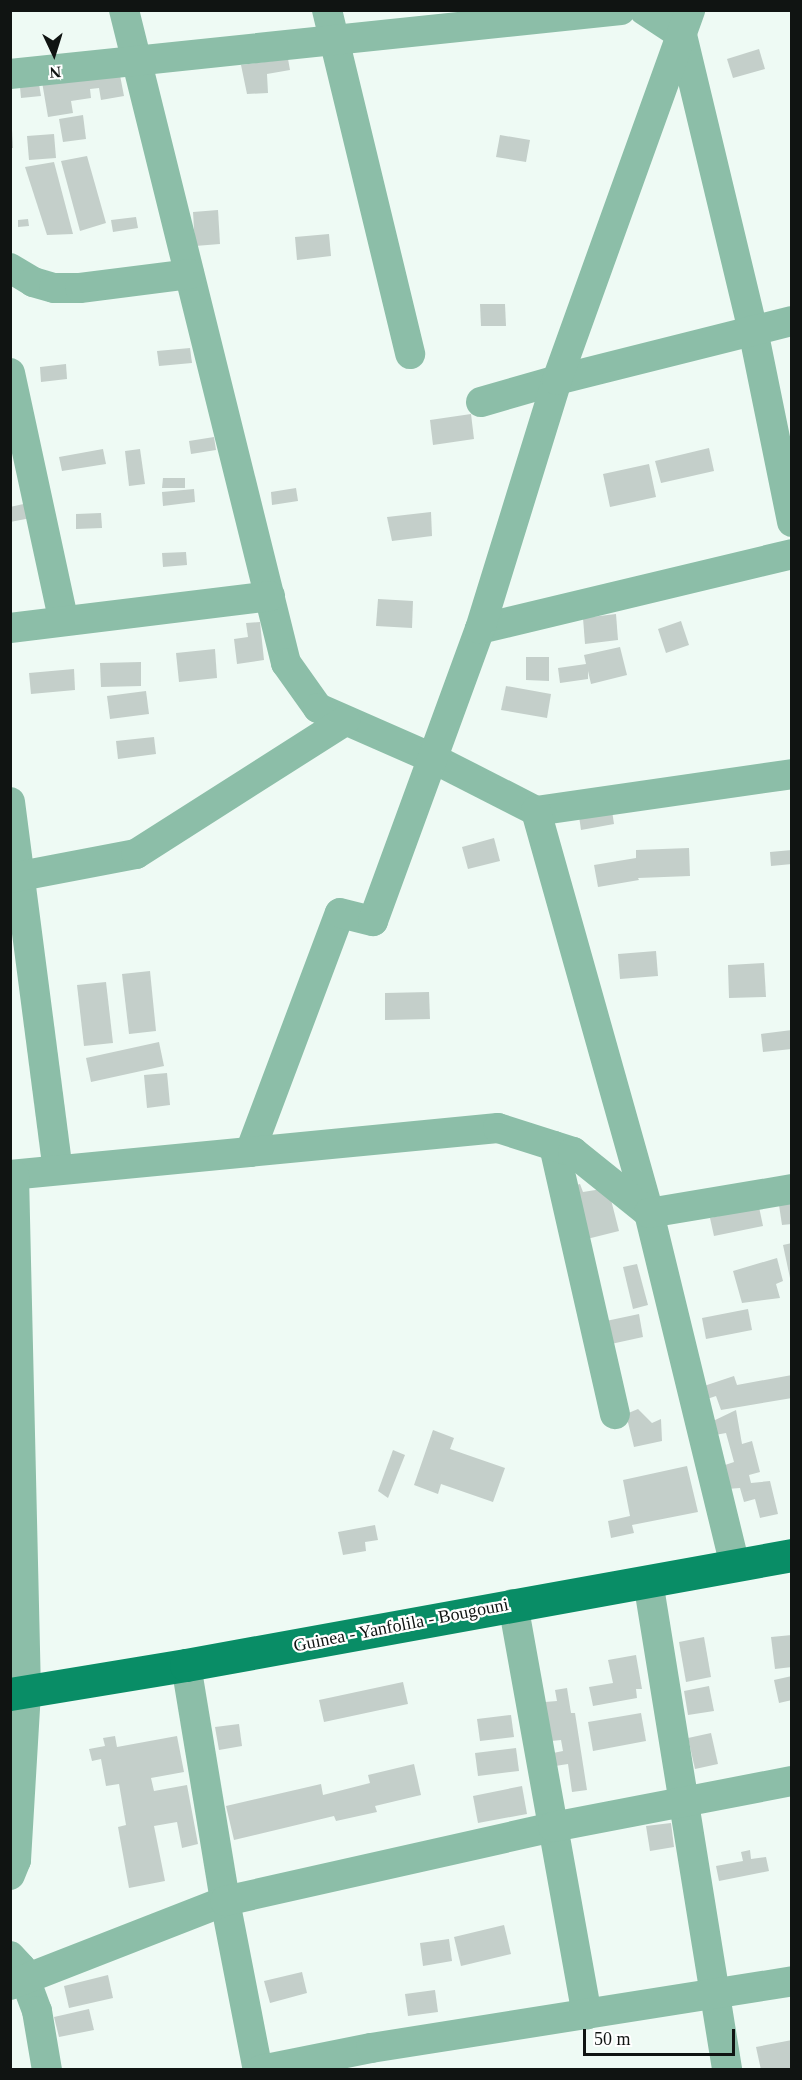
<!DOCTYPE html>
<html>
<head>
<meta charset="utf-8">
<style>
  body { margin:0 }
  #map { position:relative; width:802px; height:2080px; overflow:hidden; background:#eefaf4; font-family:"Times New Roman",serif }
  div>[style] { position:absolute }
  [style*='--x'] { left:calc(var(--x)*1px); top:calc(var(--y)*1px); width:calc(var(--w)*1px); rotate:calc(var(--a)*1deg) }
  .building>* { inset:0; background:#c4cfca }
  .minor>* { height:30px; margin:-15px; padding:0 15px; transform-origin:15px; border-radius:15px; background:#8cbea8 }
  .major>* { height:33px; margin:-16.5px; padding:0 16.5px; transform-origin:16.5px; border-radius:16.5px; background:#098d66 }
  span { translate:-50% -50%; white-space:nowrap; text-align:center; line-height:1.15; -webkit-text-stroke:4.5px #fff; paint-order:stroke }
  .street-label { font-size:18px; color:#101412 }
  .frame { position:absolute; inset:0; border:12px solid #101412; pointer-events:none }
  .north { position:absolute; left:24px; top:24px; width:60px; height:60px; -webkit-text-stroke:4px #fff; paint-order:stroke; rotate:176deg; font-size:16px; font-weight:700; line-height:24px; text-align:center; color:#101412 }
  .north::after { content:''; display:block; margin:auto; width:21px; height:27px; background:#101412; clip-path:polygon(50% 0,100% 100%,50% 72%,0 100%) }
  .scale { position:absolute; left:583px; top:2029px; width:152px; height:27px; box-sizing:border-box; border:3px solid #101412; border-top:0; padding-left:8px; font-size:18px; line-height:21px; white-space:nowrap; color:#101412; -webkit-text-stroke:4px #fff; paint-order:stroke }
</style>
</head>
<body>
<div id="map">
  <div class="building">
    <i style="clip-path:polygon(759px 49px,765px 69px,733px 78px,727px 59px)"></i>
    <i style="clip-path:polygon(288px 59px,290px 70px,267px 74px,268px 93px,247px 94px,241px 65px)"></i>
    <i style="clip-path:polygon(119px 70px,124px 96px,101px 100px,99px 88px,90px 89px,91px 98px,71px 101px,73px 113px,48px 117px,42px 82px)"></i>
    <i style="clip-path:polygon(39px 84px,41px 96px,21px 98px,20px 87px)"></i>
    <i style="clip-path:polygon(83px 115px,86px 139px,63px 142px,59px 119px)"></i>
    <i style="clip-path:polygon(10px 130px,12px 130px,13px 148px,10px 148px)"></i>
    <i style="clip-path:polygon(54px 134px,56px 158px,29px 160px,27px 136px)"></i>
    <i style="clip-path:polygon(500px 135px,530px 140px,526px 162px,496px 157px)"></i>
    <i style="clip-path:polygon(87px 156px,106px 223px,80px 231px,61px 161px)"></i>
    <i style="clip-path:polygon(54px 162px,73px 234px,47px 235px,25px 167px)"></i>
    <i style="clip-path:polygon(218px 210px,220px 244px,195px 246px,193px 212px)"></i>
    <i style="clip-path:polygon(136px 217px,138px 228px,113px 232px,111px 220px)"></i>
    <i style="clip-path:polygon(28px 219px,29px 226px,18px 227px,18px 220px)"></i>
    <i style="clip-path:polygon(329px 234px,331px 256px,297px 260px,295px 237px)"></i>
    <i style="clip-path:polygon(480px 304px,505px 304px,506px 326px,481px 326px)"></i>
    <i style="clip-path:polygon(190px 348px,192px 363px,159px 366px,157px 351px)"></i>
    <i style="clip-path:polygon(66px 364px,67px 379px,41px 382px,40px 367px)"></i>
    <i style="clip-path:polygon(471px 414px,474px 439px,433px 445px,430px 420px)"></i>
    <i style="clip-path:polygon(214px 437px,216px 450px,191px 454px,189px 441px)"></i>
    <i style="clip-path:polygon(709px 448px,714px 471px,661px 483px,655px 461px)"></i>
    <i style="clip-path:polygon(103px 449px,106px 464px,62px 471px,59px 457px)"></i>
    <i style="clip-path:polygon(140px 449px,145px 484px,129px 486px,125px 451px)"></i>
    <i style="clip-path:polygon(649px 464px,656px 497px,610px 507px,603px 474px)"></i>
    <i style="clip-path:polygon(163px 478px,185px 478px,185px 488px,162px 488px)"></i>
    <i style="clip-path:polygon(296px 488px,298px 501px,272px 505px,271px 492px)"></i>
    <i style="clip-path:polygon(194px 489px,195px 502px,163px 506px,162px 492px)"></i>
    <i style="clip-path:polygon(28px 503px,31px 518px,10px 522px,10px 507px)"></i>
    <i style="clip-path:polygon(431px 512px,432px 536px,392px 541px,387px 517px)"></i>
    <i style="clip-path:polygon(101px 513px,102px 528px,76px 529px,76px 514px)"></i>
    <i style="clip-path:polygon(186px 552px,187px 565px,163px 567px,162px 553px)"></i>
    <i style="clip-path:polygon(378px 599px,413px 601px,412px 628px,376px 626px)"></i>
    <i style="clip-path:polygon(616px 614px,618px 640px,585px 644px,583px 618px)"></i>
    <i style="clip-path:polygon(681px 621px,689px 645px,666px 653px,658px 629px)"></i>
    <i style="clip-path:polygon(260px 622px,264px 660px,237px 664px,234px 639px,248px 637px,246px 623px)"></i>
    <i style="clip-path:polygon(620px 647px,627px 675px,591px 684px,588px 671px,588px 679px,560px 683px,558px 668px,586px 664px,584px 655px)"></i>
    <i style="clip-path:polygon(215px 649px,217px 678px,179px 682px,176px 653px)"></i>
    <i style="clip-path:polygon(526px 657px,549px 657px,549px 681px,526px 680px)"></i>
    <i style="clip-path:polygon(141px 662px,141px 686px,101px 687px,100px 663px)"></i>
    <i style="clip-path:polygon(74px 669px,75px 690px,31px 694px,29px 673px)"></i>
    <i style="clip-path:polygon(506px 686px,551px 694px,547px 718px,501px 710px)"></i>
    <i style="clip-path:polygon(146px 691px,149px 714px,110px 719px,107px 696px)"></i>
    <i style="clip-path:polygon(154px 737px,156px 754px,118px 759px,116px 741px)"></i>
    <i style="clip-path:polygon(611px 804px,614px 824px,581px 830px,578px 809px)"></i>
    <i style="clip-path:polygon(494px 838px,500px 861px,468px 869px,462px 847px)"></i>
    <i style="clip-path:polygon(689px 848px,690px 876px,638px 878px,639px 880px,598px 887px,594px 865px,636px 858px,636px 850px)"></i>
    <i style="clip-path:polygon(792px 850px,792px 864px,771px 866px,770px 852px)"></i>
    <i style="clip-path:polygon(656px 951px,658px 976px,620px 979px,618px 954px)"></i>
    <i style="clip-path:polygon(764px 963px,766px 997px,729px 998px,728px 965px)"></i>
    <i style="clip-path:polygon(150px 971px,156px 1031px,129px 1034px,122px 974px)"></i>
    <i style="clip-path:polygon(106px 982px,113px 1043px,84px 1046px,77px 985px)"></i>
    <i style="clip-path:polygon(429px 992px,430px 1019px,385px 1020px,385px 993px)"></i>
    <i style="clip-path:polygon(792px 1030px,792px 1049px,763px 1052px,761px 1034px)"></i>
    <i style="clip-path:polygon(159px 1042px,164px 1066px,91px 1082px,86px 1058px)"></i>
    <i style="clip-path:polygon(167px 1073px,170px 1105px,147px 1108px,144px 1075px)"></i>
    <i style="clip-path:polygon(580px 1184px,583px 1192px,608px 1188px,619px 1231px,587px 1239px,570px 1187px)"></i>
    <i style="clip-path:polygon(792px 1203px,792px 1224px,782px 1225px,779px 1205px)"></i>
    <i style="clip-path:polygon(759px 1207px,763px 1226px,714px 1236px,710px 1218px)"></i>
    <i style="clip-path:polygon(792px 1243px,792px 1278px,790px 1278px,783px 1245px)"></i>
    <i style="clip-path:polygon(777px 1258px,783px 1281px,776px 1284px,780px 1298px,742px 1303px,733px 1271px)"></i>
    <i style="clip-path:polygon(637px 1264px,648px 1305px,633px 1309px,623px 1267px)"></i>
    <i style="clip-path:polygon(748px 1309px,752px 1330px,706px 1339px,702px 1318px)"></i>
    <i style="clip-path:polygon(639px 1314px,643px 1337px,611px 1344px,606px 1321px)"></i>
    <i style="clip-path:polygon(792px 1375px,792px 1398px,721px 1410px,716px 1396px,707px 1399px,704px 1386px,734px 1376px,737px 1385px)"></i>
    <i style="clip-path:polygon(638px 1409px,652px 1423px,661px 1419px,662px 1441px,634px 1447px,626px 1414px)"></i>
    <i style="clip-path:polygon(736px 1410px,742px 1444px,752px 1441px,760px 1472px,749px 1475px,751px 1483px,770px 1481px,778px 1514px,760px 1518px,755px 1499px,744px 1502px,740px 1488px,727px 1489px,722px 1466px,734px 1462px,726px 1433px,715px 1435px,711px 1422px)"></i>
    <i style="clip-path:polygon(433px 1430px,454px 1438px,450px 1449px,505px 1468px,493px 1502px,441px 1484px,438px 1494px,414px 1485px)"></i>
    <i style="clip-path:polygon(393px 1450px,405px 1455px,388px 1498px,378px 1491px)"></i>
    <i style="clip-path:polygon(687px 1466px,698px 1512px,632px 1525px,634px 1533px,611px 1538px,608px 1521px,630px 1516px,623px 1480px)"></i>
    <i style="clip-path:polygon(375px 1525px,378px 1540px,365px 1542px,366px 1551px,343px 1555px,338px 1532px)"></i>
    <i style="clip-path:polygon(792px 1635px,792px 1667px,775px 1669px,771px 1637px)"></i>
    <i style="clip-path:polygon(704px 1637px,711px 1677px,686px 1682px,679px 1642px)"></i>
    <i style="clip-path:polygon(636px 1655px,642px 1689px,636px 1689px,637px 1698px,593px 1706px,589px 1687px,613px 1683px,608px 1660px)"></i>
    <i style="clip-path:polygon(792px 1676px,792px 1700px,779px 1703px,774px 1680px)"></i>
    <i style="clip-path:polygon(403px 1682px,408px 1704px,324px 1722px,319px 1700px)"></i>
    <i style="clip-path:polygon(709px 1686px,714px 1711px,688px 1715px,684px 1691px)"></i>
    <i style="clip-path:polygon(567px 1688px,571px 1713px,575px 1713px,587px 1790px,572px 1792px,568px 1764px,555px 1766px,553px 1753px,563px 1751px,561px 1740px,551px 1741px,545px 1702px,557px 1701px,555px 1690px)"></i>
    <i style="clip-path:polygon(641px 1713px,646px 1741px,593px 1751px,588px 1722px)"></i>
    <i style="clip-path:polygon(511px 1715px,514px 1737px,480px 1741px,477px 1719px)"></i>
    <i style="clip-path:polygon(239px 1724px,242px 1746px,219px 1750px,215px 1727px)"></i>
    <i style="clip-path:polygon(711px 1733px,718px 1764px,695px 1769px,688px 1738px)"></i>
    <i style="clip-path:polygon(115px 1736px,117px 1747px,177px 1736px,184px 1772px,151px 1778px,154px 1791px,187px 1785px,198px 1844px,182px 1848px,177px 1822px,154px 1826px,165px 1881px,129px 1888px,118px 1827px,126px 1825px,119px 1784px,106px 1786px,101px 1759px,92px 1761px,89px 1749px,105px 1746px,103px 1738px)"></i>
    <i style="clip-path:polygon(516px 1748px,519px 1771px,478px 1776px,475px 1753px)"></i>
    <i style="clip-path:polygon(414px 1764px,421px 1795px,375px 1806px,377px 1812px,336px 1821px,334px 1816px,234px 1840px,226px 1806px,321px 1784px,323px 1795px,370px 1783px,368px 1775px)"></i>
    <i style="clip-path:polygon(522px 1786px,527px 1814px,478px 1823px,473px 1796px)"></i>
    <i style="clip-path:polygon(671px 1823px,674px 1847px,650px 1851px,646px 1826px)"></i>
    <i style="clip-path:polygon(750px 1850px,751px 1859px,766px 1857px,769px 1871px,719px 1881px,716px 1866px,743px 1861px,741px 1852px)"></i>
    <i style="clip-path:polygon(504px 1925px,511px 1954px,461px 1966px,454px 1937px)"></i>
    <i style="clip-path:polygon(449px 1939px,452px 1961px,423px 1966px,420px 1943px)"></i>
    <i style="clip-path:polygon(302px 1972px,307px 1993px,270px 2003px,264px 1981px)"></i>
    <i style="clip-path:polygon(108px 1975px,113px 1998px,69px 2008px,64px 1986px)"></i>
    <i style="clip-path:polygon(435px 1990px,438px 2012px,408px 2016px,405px 1994px)"></i>
    <i style="clip-path:polygon(89px 2009px,94px 2030px,59px 2037px,54px 2017px)"></i>
    <i style="clip-path:polygon(792px 2040px,792px 2070px,761px 2070px,756px 2047px)"></i>
  </div>
  <div class="minor">
    <i style="--x:124;--y:10;--w:673;--a:76.07"></i>
    <i style="--x:286;--y:663;--w:55;--a:54.6"></i>
    <i style="--x:318;--y:708;--w:127;--a:23.7"></i>
    <i style="--x:434;--y:759;--w:114;--a:27"></i>
    <i style="--x:536;--y:811;--w:259;--a:-8.2"></i>
    <i style="--x:327;--y:10;--w:354;--a:76.4"></i>
    <i style="--x:644;--y:10;--w:45;--a:33.3"></i>
    <i style="--x:682;--y:35;--w:303;--a:76.5"></i>
    <i style="--x:753;--y:330;--w:196;--a:78.5"></i>
    <i style="--x:10;--y:74;--w:614;--a:-5.98"></i>
    <i style="--x:10;--y:268;--w:27;--a:31"></i>
    <i style="--x:33;--y:282;--w:22;--a:16"></i>
    <i style="--x:54;--y:288;--w:26;--a:0"></i>
    <i style="--x:80;--y:288;--w:110;--a:-7.3"></i>
    <i style="--x:10;--y:373;--w:252;--a:77.8"></i>
    <i style="--x:481;--y:402;--w:79;--a:-16.1"></i>
    <i style="--x:557;--y:380;--w:242;--a:-14.1"></i>
    <i style="--x:10;--y:628;--w:262;--a:-7"></i>
    <i style="--x:480;--y:629;--w:321;--a:-13.5"></i>
    <i style="--x:10;--y:802;--w:371;--a:82.6"></i>
    <i style="--x:536;--y:811;--w:418;--a:74.3"></i>
    <i style="--x:649;--y:1213;--w:363;--a:76.3"></i>
    <i style="--x:10;--y:878;--w:128;--a:-10.8"></i>
    <i style="--x:136;--y:854;--w:248;--a:-32.5"></i>
    <i style="--x:554;--y:1146;--w:275;--a:77.2"></i>
    <i style="--x:250;--y:1152;--w:255;--a:-69.4"></i>
    <i style="--x:340;--y:913;--w:34;--a:14"></i>
    <i style="--x:373;--y:921;--w:311;--a:-69.9"></i>
    <i style="--x:480;--y:629;--w:261;--a:-72.8"></i>
    <i style="--x:557;--y:380;--w:393;--a:-70.2"></i>
    <i style="--x:10;--y:1175;--w:490;--a:-5.5"></i>
    <i style="--x:498;--y:1128;--w:79;--a:17.7"></i>
    <i style="--x:573;--y:1152;--w:97;--a:38.8"></i>
    <i style="--x:649;--y:1213;--w:145;--a:-9.5"></i>
    <i style="--x:648;--y:1581;--w:495;--a:80.8"></i>
    <i style="--x:513;--y:1604;--w:417;--a:79.8"></i>
    <i style="--x:186;--y:1665;--w:239;--a:80.6"></i>
    <i style="--x:225;--y:1901;--w:172;--a:79"></i>
    <i style="--x:10;--y:1875;--w:16;--a:-68"></i>
    <i style="--x:16;--y:1860;--w:168;--a:-86.6"></i>
    <i style="--x:26;--y:1692;--w:517;--a:-91.33"></i>
    <i style="--x:10;--y:1956;--w:16;--a:47"></i>
    <i style="--x:21;--y:1968;--w:46;--a:69.6"></i>
    <i style="--x:37;--y:2011;--w:60;--a:80.4"></i>
    <i style="--x:10;--y:1985;--w:231;--a:-21.3"></i>
    <i style="--x:225;--y:1901;--w:336;--a:-12.7"></i>
    <i style="--x:553;--y:1827;--w:243;--a:-10.9"></i>
    <i style="--x:261;--y:2070;--w:112;--a:-11.3"></i>
    <i style="--x:371;--y:2048;--w:426;--a:-9"></i>
  </div>
  <div class="major">
    <i style="--x:10;--y:1694;--w:178;--a:-9.4"></i>
    <i style="--x:186;--y:1665;--w:616;--a:-10.29"></i>
  </div>
  <div class="street-label">
    <span style="left:401px;top:1625px;rotate:-11deg">Guinea - Yanfolila - Bougouni</span>
  </div>
  <div class="frame"></div>
  <div class="north">N</div>
  <div class="scale">50 m</div>
</div>
</body>
</html>
